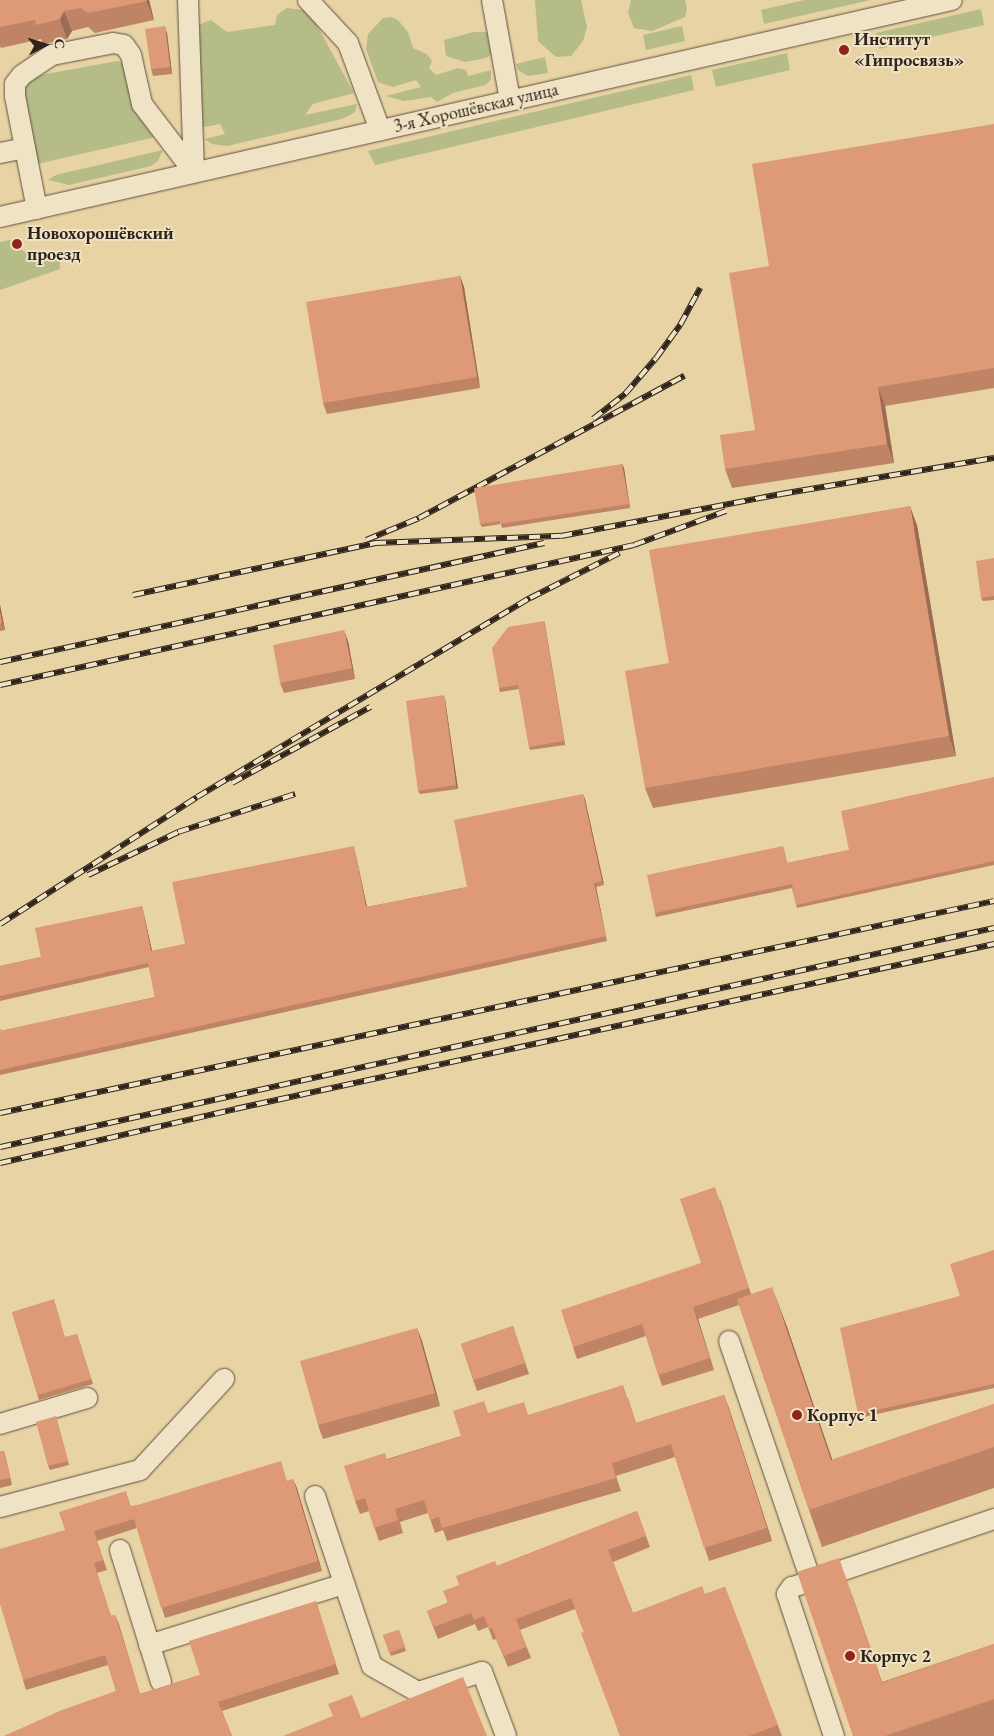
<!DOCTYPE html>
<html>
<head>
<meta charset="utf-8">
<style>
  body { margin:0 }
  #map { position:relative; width:994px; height:1736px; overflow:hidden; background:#e8d3a5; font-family:"EB Garamond",serif }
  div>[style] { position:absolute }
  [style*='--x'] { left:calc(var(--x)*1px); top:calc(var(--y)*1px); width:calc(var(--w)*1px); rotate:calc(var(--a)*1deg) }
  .green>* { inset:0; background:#b5bc87 }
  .roads { filter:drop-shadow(0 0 1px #5e503e) drop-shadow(0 0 1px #5e503e) }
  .minor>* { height:20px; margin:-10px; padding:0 10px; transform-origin:10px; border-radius:10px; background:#f0e2c4 }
  .rail>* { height:5.5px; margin-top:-2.75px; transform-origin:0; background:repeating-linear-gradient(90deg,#f0e2c4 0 11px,#30251b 0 22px); box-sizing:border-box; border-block:1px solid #30251b }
  .wall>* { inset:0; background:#bf8466 }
  .shaded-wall>* { inset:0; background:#9b6c53 }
  .building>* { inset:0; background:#de9a77 }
  .dots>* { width:14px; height:14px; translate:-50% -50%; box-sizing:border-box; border:2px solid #f0e2c4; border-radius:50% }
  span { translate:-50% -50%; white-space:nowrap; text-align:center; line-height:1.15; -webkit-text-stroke:4px #f0e2c4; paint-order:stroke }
  .poi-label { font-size:18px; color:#30251b; font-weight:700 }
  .left { translate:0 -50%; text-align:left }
  .street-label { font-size:18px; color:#30251b }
  .north { position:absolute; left:20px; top:20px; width:50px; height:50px; -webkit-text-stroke:4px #f0e2c4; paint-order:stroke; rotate:85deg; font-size:14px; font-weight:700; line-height:20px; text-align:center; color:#30251b }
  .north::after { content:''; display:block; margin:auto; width:18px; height:22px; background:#30251b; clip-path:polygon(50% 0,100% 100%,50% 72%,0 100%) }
</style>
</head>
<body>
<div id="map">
  <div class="green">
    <i style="clip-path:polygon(535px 0,581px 0,587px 27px,583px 41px,571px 56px,556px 57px,538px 41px)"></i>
    <i style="clip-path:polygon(631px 0,685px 0,687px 9px,685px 17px,652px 31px,634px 28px,628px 13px)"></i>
    <i style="clip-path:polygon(804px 0,871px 0,764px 24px,761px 10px)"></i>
    <i style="clip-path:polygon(287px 8px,304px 10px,314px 20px,354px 93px,313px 104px,305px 115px,357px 104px,355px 112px,342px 119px,227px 146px,212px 144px,204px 139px,225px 134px,220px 124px,199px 128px,198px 25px,211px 20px,227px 32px,275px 25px,277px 15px)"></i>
    <i style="clip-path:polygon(981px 9px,984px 25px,879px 49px,876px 33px)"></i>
    <i style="clip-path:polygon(391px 17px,398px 20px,408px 32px,413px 48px,427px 54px,432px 61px,429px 68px,436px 75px,458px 68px,466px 70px,468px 76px,491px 70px,491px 79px,486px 85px,453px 93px,437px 102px,431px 97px,404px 101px,386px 96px,421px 87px,416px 80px,393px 87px,378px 82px,366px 49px,368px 34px,383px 18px)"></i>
    <i style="clip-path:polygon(682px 26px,685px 41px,646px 50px,643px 35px)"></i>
    <i style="clip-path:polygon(474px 32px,490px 32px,495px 52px,486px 58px,465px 62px,446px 56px,444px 40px)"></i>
    <i style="clip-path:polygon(787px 53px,790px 70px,716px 87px,712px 70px)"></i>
    <i style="clip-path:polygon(545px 57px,548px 73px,528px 76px,518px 70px,516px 64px)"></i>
    <i style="clip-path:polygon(117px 61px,124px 63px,160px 136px,37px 164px,24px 85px,35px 76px)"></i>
    <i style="clip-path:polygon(691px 75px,694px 90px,375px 165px,368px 151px)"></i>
    <i style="clip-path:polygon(163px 150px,158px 161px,151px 166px,69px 185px,48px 180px,56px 175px)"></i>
    <i style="clip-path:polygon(9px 240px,18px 244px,23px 251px,38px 255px,53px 254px,60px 262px,60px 269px,0 290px,0 242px)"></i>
  </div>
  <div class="roads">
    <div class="minor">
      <i style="--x:308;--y:0;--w:59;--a:47.1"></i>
      <i style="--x:348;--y:43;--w:93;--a:69.8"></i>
      <i style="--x:492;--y:0;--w:102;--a:79.8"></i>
      <i style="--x:25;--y:148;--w:53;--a:-100.9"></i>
      <i style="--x:15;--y:96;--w:12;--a:-90"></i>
      <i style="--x:15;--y:84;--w:11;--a:-52"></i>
      <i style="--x:22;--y:75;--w:36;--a:-34"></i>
      <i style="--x:52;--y:55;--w:62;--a:-11.1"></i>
      <i style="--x:113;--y:43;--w:11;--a:10"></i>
      <i style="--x:124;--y:45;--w:12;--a:55"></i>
      <i style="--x:131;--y:55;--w:50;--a:77.3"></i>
      <i style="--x:142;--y:104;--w:86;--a:52.6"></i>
      <i style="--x:194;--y:172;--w:172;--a:-92"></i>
      <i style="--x:0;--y:153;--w:25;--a:-11"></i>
      <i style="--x:25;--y:148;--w:62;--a:78.9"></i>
      <i style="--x:0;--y:217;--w:976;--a:-12.84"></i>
      <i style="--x:729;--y:1341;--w:254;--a:71.1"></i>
      <i style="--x:811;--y:1581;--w:193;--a:-18.7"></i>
      <i style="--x:0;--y:1424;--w:91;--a:-16.6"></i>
      <i style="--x:315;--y:1496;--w:179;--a:71.5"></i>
      <i style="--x:372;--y:1666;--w:53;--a:29.5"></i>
      <i style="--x:418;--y:1692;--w:67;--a:-17.4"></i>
      <i style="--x:482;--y:1672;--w:68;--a:69.4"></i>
      <i style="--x:0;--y:1507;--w:145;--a:-14.8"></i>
      <i style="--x:140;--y:1470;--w:124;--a:-47.3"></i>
      <i style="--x:120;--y:1550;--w:138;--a:72.7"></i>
      <i style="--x:811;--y:1581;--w:20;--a:162"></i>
      <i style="--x:792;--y:1587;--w:9;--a:126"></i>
      <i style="--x:787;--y:1594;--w:150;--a:71.7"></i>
      <i style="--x:149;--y:1645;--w:204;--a:-17.4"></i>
    </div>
  </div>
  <div class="rail">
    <i style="--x:593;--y:419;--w:41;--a:-38"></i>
    <i style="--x:625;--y:394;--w:48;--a:-49.3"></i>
    <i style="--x:656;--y:358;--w:41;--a:-54"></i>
    <i style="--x:680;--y:325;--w:42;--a:-61.6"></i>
    <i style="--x:366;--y:540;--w:57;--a:-22.5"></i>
    <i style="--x:419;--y:518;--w:301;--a:-28.2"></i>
    <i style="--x:133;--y:595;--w:248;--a:-12.1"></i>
    <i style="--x:375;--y:543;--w:186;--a:-2.2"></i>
    <i style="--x:561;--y:536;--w:224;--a:-10.8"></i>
    <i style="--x:781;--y:494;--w:216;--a:-9.6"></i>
    <i style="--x:0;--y:662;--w:557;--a:-12.34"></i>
    <i style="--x:0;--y:685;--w:649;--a:-12.45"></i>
    <i style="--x:634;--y:545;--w:98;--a:-20.3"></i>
    <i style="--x:232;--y:783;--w:158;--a:-28.8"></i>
    <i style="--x:88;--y:875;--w:100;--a:-25.5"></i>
    <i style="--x:178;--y:832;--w:123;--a:-18"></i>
    <i style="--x:0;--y:924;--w:234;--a:-32.8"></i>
    <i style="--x:197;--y:797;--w:388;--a:-30.9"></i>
    <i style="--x:530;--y:598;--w:100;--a:-26.8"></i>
    <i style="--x:0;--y:1113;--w:1016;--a:-12.04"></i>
    <i style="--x:0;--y:1147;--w:1018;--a:-12.43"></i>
    <i style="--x:0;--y:1163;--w:241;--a:-12.9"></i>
    <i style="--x:235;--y:1109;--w:777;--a:-12.26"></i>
  </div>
  <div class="wall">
    <i style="clip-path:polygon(0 0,149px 0,154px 20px,95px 33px,88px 27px,72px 31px,67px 39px,43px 44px,41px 39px,1px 48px,0 46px)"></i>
    <i style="clip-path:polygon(167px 33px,172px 74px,153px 76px,151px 69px)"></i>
    <i style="clip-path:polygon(994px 124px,994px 388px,885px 406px,894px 463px,732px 488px,725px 469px,755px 430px,769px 266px)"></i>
    <i style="clip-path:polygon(460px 276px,464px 287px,480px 388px,327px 414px,323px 403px)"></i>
    <i style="clip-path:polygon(622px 464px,624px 468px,630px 508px,502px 528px,501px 524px,482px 527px,480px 524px)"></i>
    <i style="clip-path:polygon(917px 525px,956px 756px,653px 808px,645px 788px)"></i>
    <i style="clip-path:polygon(994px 558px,994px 600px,983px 601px,981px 598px)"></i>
    <i style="clip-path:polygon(0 605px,5px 630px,0 631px)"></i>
    <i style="clip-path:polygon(544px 621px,545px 625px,565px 745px,530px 750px,529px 747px,519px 689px,500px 692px,499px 688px)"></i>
    <i style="clip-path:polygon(348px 641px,355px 679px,284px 693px,280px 683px)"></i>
    <i style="clip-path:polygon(445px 699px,458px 789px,420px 794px,418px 791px)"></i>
    <i style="clip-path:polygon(994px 777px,994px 865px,797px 908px,792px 888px,656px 917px,655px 913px,784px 849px,787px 863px,849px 850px)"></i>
    <i style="clip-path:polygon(585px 799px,604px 885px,596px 887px,607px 941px,0 1075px,0 1028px,1px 1031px,155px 997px,149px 967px,0 1001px,0 966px,41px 957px,142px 906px,152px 951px,185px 944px,355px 851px,367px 907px,467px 887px)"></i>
    <i style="clip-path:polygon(720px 1199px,751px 1294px,786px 1324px,832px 1460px,994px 1404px,994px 1488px,822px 1547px,809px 1510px,739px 1305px,698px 1319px,714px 1370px,662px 1386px,646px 1336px,577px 1359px,573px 1347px,701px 1263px)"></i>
    <i style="clip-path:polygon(994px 1250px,994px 1388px,859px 1418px,858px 1414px,960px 1296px)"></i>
    <i style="clip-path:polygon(12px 1312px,66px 1337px,77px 1334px,93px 1384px,39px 1400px)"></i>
    <i style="clip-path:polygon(513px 1326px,529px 1374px,477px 1391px,461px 1344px)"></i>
    <i style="clip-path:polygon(417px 1328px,422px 1341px,440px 1406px,323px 1439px,318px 1425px)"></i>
    <i style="clip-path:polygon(724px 1395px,772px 1541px,709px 1561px,675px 1457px,616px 1476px,621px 1491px,447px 1541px,443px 1530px,435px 1533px,428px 1513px,400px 1522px,403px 1533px,379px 1541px,369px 1511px,360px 1514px,355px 1501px,387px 1459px,461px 1436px,488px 1413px,528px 1415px,628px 1398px,636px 1423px)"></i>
    <i style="clip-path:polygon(56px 1416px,69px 1465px,50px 1470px,48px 1466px)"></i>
    <i style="clip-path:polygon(0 1451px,4px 1451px,6px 1458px,12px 1485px,0 1488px)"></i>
    <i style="clip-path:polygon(293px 1479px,322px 1571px,165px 1618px,137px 1528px,97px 1541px,107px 1570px,97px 1573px,111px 1616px,115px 1615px,119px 1624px,140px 1694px,200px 1675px,316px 1601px,339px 1674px,222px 1711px,232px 1736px,4px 1736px,116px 1691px,108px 1665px,26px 1690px,23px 1680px,65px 1530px,132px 1506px,287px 1481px)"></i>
    <i style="clip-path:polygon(637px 1511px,650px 1547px,613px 1562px,633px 1613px,705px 1594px,725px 1587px,782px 1736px,620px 1736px,584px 1632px,575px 1609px,520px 1630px,531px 1658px,508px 1667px,496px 1639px,493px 1640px,488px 1627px,478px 1631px,475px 1624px,438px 1639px,427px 1611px,447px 1603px,459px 1585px,497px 1566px)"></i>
    <i style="clip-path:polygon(852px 1595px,882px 1682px,994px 1644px,994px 1736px,853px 1736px)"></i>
    <i style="clip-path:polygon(399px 1630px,406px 1651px,391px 1656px,383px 1635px)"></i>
  </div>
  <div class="shaded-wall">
    <i style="clip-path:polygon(146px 0,149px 0,154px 20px)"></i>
    <i style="clip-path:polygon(64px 11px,72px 31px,67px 39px,60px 19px)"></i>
    <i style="clip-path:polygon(165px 26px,167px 33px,172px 74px,170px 67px)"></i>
    <i style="clip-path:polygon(460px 276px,464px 287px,480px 388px,477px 377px)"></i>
    <i style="clip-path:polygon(878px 387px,885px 406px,894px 463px,887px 444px)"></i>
    <i style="clip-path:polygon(622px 464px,624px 468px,630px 508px,629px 504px)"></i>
    <i style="clip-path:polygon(910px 506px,917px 525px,956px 756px,949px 736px)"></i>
    <i style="clip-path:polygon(0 605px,5px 630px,2px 623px,0 612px)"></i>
    <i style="clip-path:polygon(544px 621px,545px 625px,565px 745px,564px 741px)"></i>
    <i style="clip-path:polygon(344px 630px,348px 641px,355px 679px,352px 668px)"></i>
    <i style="clip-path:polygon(444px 695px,445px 699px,458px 789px,456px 785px)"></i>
    <i style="clip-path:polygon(583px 794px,585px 799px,604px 885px,602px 881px)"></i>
    <i style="clip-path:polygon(354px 846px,355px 851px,368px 912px,366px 907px)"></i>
    <i style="clip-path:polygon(594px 883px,596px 887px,607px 941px,606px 936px)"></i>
    <i style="clip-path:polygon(142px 906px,143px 910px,153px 955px,151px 951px)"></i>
    <i style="clip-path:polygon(772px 1287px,786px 1324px,845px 1497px,831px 1460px)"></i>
    <i style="clip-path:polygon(693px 1307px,698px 1319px,714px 1370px)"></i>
    <i style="clip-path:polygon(417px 1328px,422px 1341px,440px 1406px,435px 1393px)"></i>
    <i style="clip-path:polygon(724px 1395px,729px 1408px,772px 1541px,767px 1528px)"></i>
    <i style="clip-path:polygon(293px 1479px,297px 1488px,322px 1571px,318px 1561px)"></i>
    <i style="clip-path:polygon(839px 1558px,852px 1595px,895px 1720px,882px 1683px)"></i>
  </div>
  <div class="building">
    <i style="clip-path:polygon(0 0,146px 0,147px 1px,88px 13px,81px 8px,64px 11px,60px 19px,36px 25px,35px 20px,0 27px)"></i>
    <i style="clip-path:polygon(165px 26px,170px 67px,151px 69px,145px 29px)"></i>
    <i style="clip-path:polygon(994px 124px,994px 368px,878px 387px,887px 444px,725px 469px,720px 435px,755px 430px,729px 273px,769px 266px,752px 164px)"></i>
    <i style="clip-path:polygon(460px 276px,477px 377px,323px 403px,306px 302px)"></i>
    <i style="clip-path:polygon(622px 464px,629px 504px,500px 524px,500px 521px,480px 524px,474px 488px)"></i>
    <i style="clip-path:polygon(910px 506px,949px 736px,645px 788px,625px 671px,669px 663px,649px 550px)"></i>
    <i style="clip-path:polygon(994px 558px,994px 596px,981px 598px,976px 561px)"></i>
    <i style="clip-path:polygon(0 612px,2px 623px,0 624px)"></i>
    <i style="clip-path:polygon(544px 621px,564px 741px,529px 747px,518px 685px,499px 688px,492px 648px,508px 627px)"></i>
    <i style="clip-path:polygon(344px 630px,352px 668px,280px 683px,273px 645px)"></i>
    <i style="clip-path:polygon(444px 695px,456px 785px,418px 791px,406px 701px)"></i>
    <i style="clip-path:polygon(994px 777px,994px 861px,796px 905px,792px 884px,655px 913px,647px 875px,783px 846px,787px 863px,849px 850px,841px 811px)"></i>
    <i style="clip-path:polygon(583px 794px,602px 881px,594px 883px,606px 936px,0 1070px,0 1031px,155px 997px,148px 963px,0 996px,0 966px,41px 957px,35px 928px,142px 906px,151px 951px,185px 944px,172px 882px,354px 846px,366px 907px,467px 887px,454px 820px)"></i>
    <i style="clip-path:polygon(715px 1187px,749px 1288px,693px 1307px,710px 1358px,658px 1375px,642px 1324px,573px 1347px,561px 1310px,701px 1263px,680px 1199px)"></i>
    <i style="clip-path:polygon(994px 1250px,994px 1384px,858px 1414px,840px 1328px,960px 1296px,950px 1264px)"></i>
    <i style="clip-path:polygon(772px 1287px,831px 1460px,994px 1404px,994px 1447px,809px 1510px,737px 1299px)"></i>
    <i style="clip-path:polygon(54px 1299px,65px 1337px,77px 1334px,91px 1379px,38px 1395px,12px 1312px)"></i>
    <i style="clip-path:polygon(513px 1326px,525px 1363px,474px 1380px,461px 1344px)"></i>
    <i style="clip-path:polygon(417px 1328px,435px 1393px,318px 1425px,300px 1361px)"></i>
    <i style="clip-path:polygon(623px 1385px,636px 1423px,724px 1395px,767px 1528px,704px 1548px,671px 1444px,612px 1463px,616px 1478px,442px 1528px,439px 1517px,430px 1520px,424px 1500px,395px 1509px,398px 1520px,374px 1528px,365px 1498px,355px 1501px,344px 1466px,385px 1453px,387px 1460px,461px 1436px,453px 1411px,484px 1401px,488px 1413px,524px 1402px,528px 1415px)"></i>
    <i style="clip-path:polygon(56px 1416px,68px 1461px,48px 1466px,36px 1422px)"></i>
    <i style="clip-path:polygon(0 1451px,4px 1451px,10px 1478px,0 1480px)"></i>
    <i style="clip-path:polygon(281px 1461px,287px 1481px,293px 1479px,318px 1561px,161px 1608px,134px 1519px,94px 1531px,103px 1560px,94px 1563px,111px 1616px,115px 1615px,140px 1694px,200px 1675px,189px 1641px,316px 1601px,336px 1664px,218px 1702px,232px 1736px,4px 1736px,62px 1710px,116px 1691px,105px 1655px,23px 1680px,0 1604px,0 1549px,65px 1530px,59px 1512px,126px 1491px,131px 1507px)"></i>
    <i style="clip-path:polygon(637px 1511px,646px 1536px,608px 1550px,633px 1613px,702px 1586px,705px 1594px,725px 1587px,778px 1725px,749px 1736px,620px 1736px,581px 1633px,584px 1632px,571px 1598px,516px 1619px,526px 1647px,504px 1656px,492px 1628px,489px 1629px,484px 1616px,474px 1620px,471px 1613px,434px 1627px,427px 1611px,448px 1603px,443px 1591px,459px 1585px,456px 1576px,495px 1561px,497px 1566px)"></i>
    <i style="clip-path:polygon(839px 1558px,882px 1683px,994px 1644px,994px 1699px,885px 1736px,853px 1736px,797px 1572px)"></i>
    <i style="clip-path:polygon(399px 1630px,405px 1647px,389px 1653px,383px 1635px)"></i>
    <i style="clip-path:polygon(463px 1677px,487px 1736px,283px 1736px,333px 1716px,328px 1704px,352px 1695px,361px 1718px)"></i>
  </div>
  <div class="dots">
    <i style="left:844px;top:50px;background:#8f2418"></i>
    <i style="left:17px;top:244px;background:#8f2418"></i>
    <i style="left:797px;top:1415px;background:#8f2418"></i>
    <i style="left:850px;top:1656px;background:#8f2418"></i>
  </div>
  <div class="poi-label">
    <span class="left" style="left:854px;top:50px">Институт<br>«Гипросвязь»</span>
    <span class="left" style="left:27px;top:244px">Новохорошёвский<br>проезд</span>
    <span class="left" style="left:807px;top:1415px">Корпус 1</span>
    <span class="left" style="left:860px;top:1656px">Корпус 2</span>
  </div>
  <div class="street-label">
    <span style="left:476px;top:108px;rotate:-13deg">3-я Хорошёвская улица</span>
  </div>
  <div class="north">С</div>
</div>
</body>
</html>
